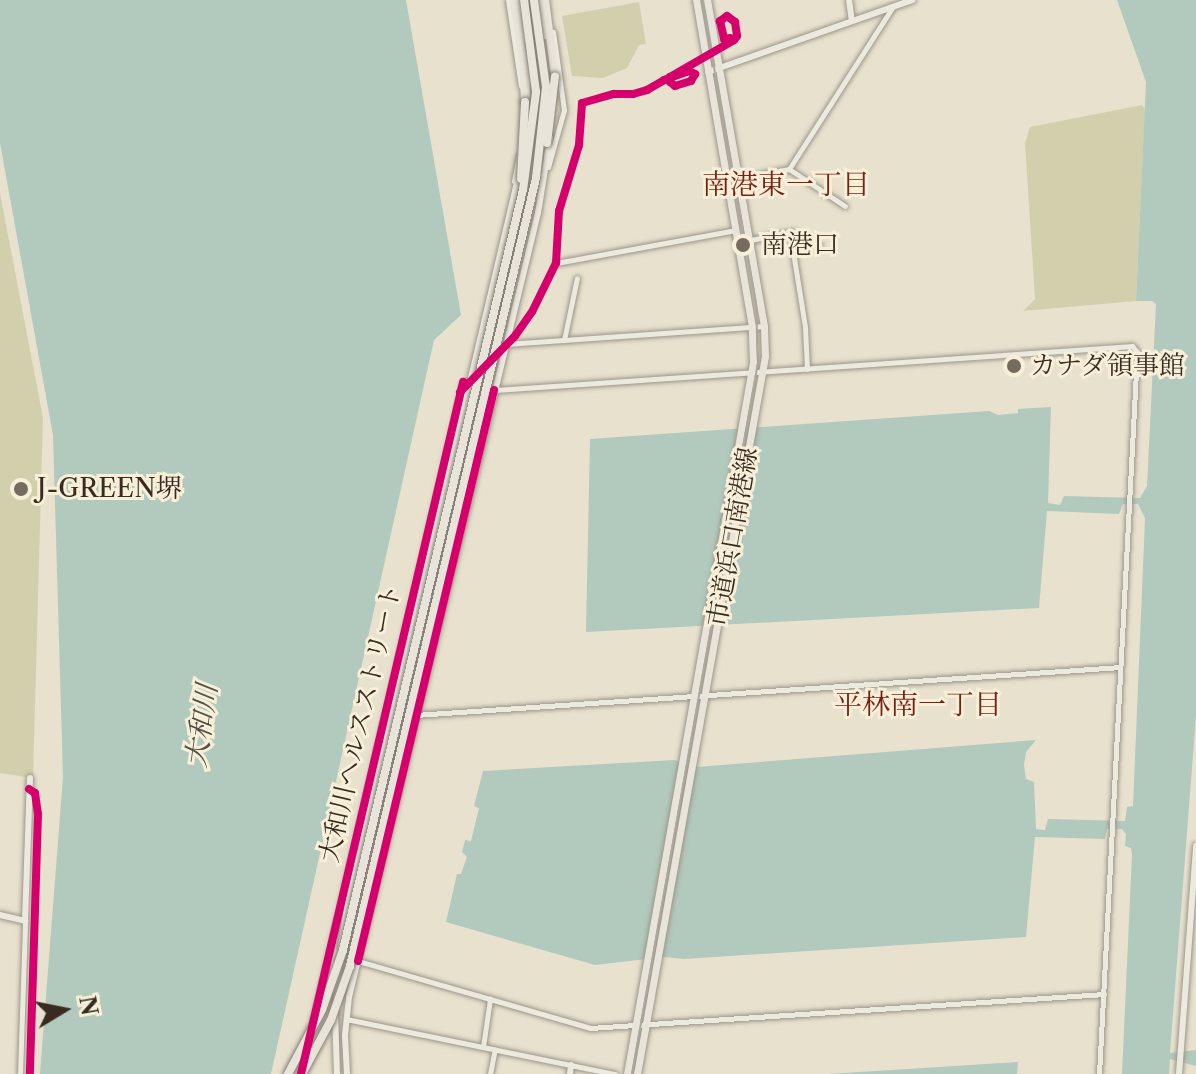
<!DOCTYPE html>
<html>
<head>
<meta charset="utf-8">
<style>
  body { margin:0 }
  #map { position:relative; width:1196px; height:1074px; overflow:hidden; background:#e8e1ce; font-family:"Libre Caslon Text","Noto Serif JP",serif }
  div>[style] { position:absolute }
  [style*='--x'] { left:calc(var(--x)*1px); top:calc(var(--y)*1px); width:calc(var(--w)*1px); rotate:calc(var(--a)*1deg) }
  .green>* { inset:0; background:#d2d0ac }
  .water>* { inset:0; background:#b2c9bd }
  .roads { filter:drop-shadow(0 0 2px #9c968a) drop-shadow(0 0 2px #9c968a) }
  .pedestrian>* { height:3px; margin:-1.5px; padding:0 1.5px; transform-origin:1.5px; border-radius:1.5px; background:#ece9df }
  .minor>* { height:5px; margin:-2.5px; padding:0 2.5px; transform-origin:2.5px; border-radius:2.5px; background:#ece9df }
  .tertiary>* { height:6px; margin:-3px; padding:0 3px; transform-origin:3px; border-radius:3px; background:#ece9df }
  .primary>* { height:7px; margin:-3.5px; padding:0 3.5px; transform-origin:3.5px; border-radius:3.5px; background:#e9e4da }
  .motorway>* { height:8px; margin:-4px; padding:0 4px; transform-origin:4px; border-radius:4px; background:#e9e4da }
  .tram>* { height:2px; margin:-1px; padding:0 1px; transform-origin:1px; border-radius:1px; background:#aca8a0 }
  .bridges { filter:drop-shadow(0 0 2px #837d73) drop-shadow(0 0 2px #837d73) }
  .motorway-bridge>* { height:8px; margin:-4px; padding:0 4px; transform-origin:4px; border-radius:4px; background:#e9e4da }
  .cycleway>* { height:8px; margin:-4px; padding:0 4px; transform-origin:4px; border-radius:4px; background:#d6006c }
  .dots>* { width:22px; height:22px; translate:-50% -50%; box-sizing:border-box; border:4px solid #f7efd8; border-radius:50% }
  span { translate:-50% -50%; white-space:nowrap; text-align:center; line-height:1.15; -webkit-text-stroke:6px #f7efd8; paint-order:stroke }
  .poi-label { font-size:26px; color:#392b21 }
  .left { translate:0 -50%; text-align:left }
  .street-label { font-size:26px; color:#392b21 }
  .neighbourhood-label { font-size:28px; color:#7a1f14 }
  .water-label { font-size:28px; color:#525046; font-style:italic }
  .north { position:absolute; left:24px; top:970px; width:80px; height:80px; -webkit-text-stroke:6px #f7efd8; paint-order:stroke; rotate:80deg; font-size:22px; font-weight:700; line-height:32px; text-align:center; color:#392b21 }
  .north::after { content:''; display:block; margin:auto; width:28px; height:36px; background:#392b21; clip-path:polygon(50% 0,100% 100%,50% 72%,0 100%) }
</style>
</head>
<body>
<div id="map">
  <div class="green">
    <i style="clip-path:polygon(639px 2px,646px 44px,639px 45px,627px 68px,603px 78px,572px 76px,562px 16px)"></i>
    <i style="clip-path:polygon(1142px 105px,1145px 109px,1136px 301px,1023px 311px,1035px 299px,1025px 143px,1030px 127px)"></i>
    <i style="clip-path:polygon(0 193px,43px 418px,33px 778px,0 773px)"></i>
  </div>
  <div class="water">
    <i style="clip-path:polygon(0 0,406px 0,461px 315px,434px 340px,271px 1074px,40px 1074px,63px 777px,53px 435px,0 143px)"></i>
    <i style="clip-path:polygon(1117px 0,1196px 0,1196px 716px,1170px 1053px,1196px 1050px,1196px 1066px,1170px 1059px,1169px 1074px,1122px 1074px,1132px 854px,1131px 848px,1125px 846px,1126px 834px,1122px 829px,1107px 829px,1105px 839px,1035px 837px,1026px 937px,684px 959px,664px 957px,595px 965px,446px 922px,457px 874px,461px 874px,467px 857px,462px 852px,465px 840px,471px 841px,479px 808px,474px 806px,483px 771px,674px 760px,697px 767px,1036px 740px,1026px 752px,1024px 765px,1026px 779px,1034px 782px,1036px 829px,1045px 830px,1048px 819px,1125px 821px,1127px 807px,1133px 806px,1145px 518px,1138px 504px,1123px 504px,1119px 514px,1047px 511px,1039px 608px,586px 632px,590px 439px,989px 411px,998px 415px,1018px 413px,1018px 409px,1051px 407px,1048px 503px,1060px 505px,1064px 496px,1140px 498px,1147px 486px,1156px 304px,1152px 301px,1136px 301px,1146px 82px)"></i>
    <i style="clip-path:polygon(1018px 1062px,1017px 1074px,828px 1074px)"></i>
  </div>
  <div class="roads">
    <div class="pedestrian">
      <i style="--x:313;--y:1019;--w:654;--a:-76.75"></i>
      <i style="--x:302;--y:1066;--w:21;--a:-76"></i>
    </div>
    <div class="minor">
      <i style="--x:508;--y:0;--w:87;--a:81.4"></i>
      <i style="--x:548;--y:167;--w:59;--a:-74.3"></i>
      <i style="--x:564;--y:110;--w:79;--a:-98"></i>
      <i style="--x:789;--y:169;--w:67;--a:33.5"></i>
      <i style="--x:739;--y:179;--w:51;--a:-11.3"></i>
      <i style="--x:789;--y:169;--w:191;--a:-57.4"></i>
      <i style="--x:514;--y:181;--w:25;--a:-79"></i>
      <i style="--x:790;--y:233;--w:95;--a:80.9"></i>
      <i style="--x:805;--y:327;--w:42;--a:87.3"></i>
      <i style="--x:750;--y:240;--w:44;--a:-10.5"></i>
      <i style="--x:793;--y:232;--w:30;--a:27"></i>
      <i style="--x:556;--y:263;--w:182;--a:-10.4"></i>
      <i style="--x:564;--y:340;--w:63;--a:-78.2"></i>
      <i style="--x:506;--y:344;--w:259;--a:-4"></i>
      <i style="--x:495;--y:390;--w:639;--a:-3.95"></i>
      <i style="--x:1132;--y:346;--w:8;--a:50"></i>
      <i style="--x:1137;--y:352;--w:723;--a:93.01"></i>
      <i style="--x:415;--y:715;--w:707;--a:-3.89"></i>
      <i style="--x:341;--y:956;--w:259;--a:16.1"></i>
      <i style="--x:590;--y:1028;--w:515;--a:-3.78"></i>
      <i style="--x:346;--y:1019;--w:275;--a:11.6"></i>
      <i style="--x:483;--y:1047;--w:49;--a:-81.7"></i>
      <i style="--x:20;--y:1074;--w:153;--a:-88.1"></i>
      <i style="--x:490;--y:1074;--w:25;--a:-79"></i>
    </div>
    <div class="tertiary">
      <i style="--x:518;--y:0;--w:41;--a:80.1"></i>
      <i style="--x:539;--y:0;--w:37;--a:79"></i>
      <i style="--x:849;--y:0;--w:21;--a:82"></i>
      <i style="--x:708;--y:72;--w:217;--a:-19.4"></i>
      <i style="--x:527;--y:127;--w:72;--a:-90"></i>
      <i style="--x:0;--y:915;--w:26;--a:13"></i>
      <i style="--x:25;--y:921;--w:143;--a:-88"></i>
      <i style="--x:341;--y:946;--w:51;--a:-80.9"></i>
      <i style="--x:349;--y:896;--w:742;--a:-76.75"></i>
      <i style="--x:336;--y:998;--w:29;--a:-84"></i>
      <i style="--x:335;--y:1013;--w:61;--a:88.1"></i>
      <i style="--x:347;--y:1074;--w:39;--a:-93"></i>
      <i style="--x:345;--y:1035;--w:38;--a:-84"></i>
      <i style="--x:349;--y:997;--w:806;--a:-76.45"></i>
      <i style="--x:538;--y:213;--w:76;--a:-80.9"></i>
      <i style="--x:570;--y:1074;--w:9;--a:-84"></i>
      <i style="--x:1179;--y:1074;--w:229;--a:-85.7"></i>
    </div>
    <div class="primary">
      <i style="--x:627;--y:1074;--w:723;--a:-79.96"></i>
      <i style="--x:753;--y:362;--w:35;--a:-92"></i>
      <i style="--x:752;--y:327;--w:332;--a:-99.7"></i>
      <i style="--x:637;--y:1074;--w:729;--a:-79.89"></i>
      <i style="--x:765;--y:356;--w:30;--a:-92"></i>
      <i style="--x:764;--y:326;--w:331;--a:-99.9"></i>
    </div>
    <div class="motorway">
      <i style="--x:514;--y:0;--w:60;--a:81.3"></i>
      <i style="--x:523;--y:59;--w:43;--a:87.3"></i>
      <i style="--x:545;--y:0;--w:77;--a:82.5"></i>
    </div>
  </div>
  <div class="tram">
    <i style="--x:632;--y:1074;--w:723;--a:-79.96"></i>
    <i style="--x:758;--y:362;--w:59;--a:-91.9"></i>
    <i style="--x:756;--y:303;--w:308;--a:-100.1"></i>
  </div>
  <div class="bridges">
    <div class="motorway-bridge">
      <i style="--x:547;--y:143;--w:67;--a:-83.2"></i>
      <i style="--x:521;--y:179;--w:77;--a:-87"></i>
      <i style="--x:288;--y:1074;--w:72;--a:-62"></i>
      <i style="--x:322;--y:1010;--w:64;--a:-70.7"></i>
      <i style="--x:343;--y:950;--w:781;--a:-76.68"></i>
      <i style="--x:523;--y:190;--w:99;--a:-82.4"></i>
      <i style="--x:536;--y:92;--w:93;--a:-97.4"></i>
      <i style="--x:302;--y:1074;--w:61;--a:-61.8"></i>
      <i style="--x:331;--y:1020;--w:57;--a:-70.6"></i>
      <i style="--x:350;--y:966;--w:810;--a:-76.72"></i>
      <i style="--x:536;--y:178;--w:92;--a:-83.7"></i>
      <i style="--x:546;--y:87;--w:88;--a:-97.9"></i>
    </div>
  </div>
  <div class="cycleway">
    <i style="--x:460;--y:392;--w:78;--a:-45.5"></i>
    <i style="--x:515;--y:336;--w:29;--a:-55"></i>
    <i style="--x:532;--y:312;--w:55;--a:-63.9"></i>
    <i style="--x:556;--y:263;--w:52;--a:-86.7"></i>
    <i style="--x:559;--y:211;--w:69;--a:-73.1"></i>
    <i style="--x:579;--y:145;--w:42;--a:-85.9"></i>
    <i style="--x:582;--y:103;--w:33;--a:-16"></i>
    <i style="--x:614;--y:94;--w:19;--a:0"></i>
    <i style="--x:633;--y:94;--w:15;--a:-16"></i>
    <i style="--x:647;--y:90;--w:20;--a:-30"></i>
    <i style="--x:664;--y:80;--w:23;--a:-20"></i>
    <i style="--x:686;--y:72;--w:3;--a:-18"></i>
    <i style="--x:689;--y:71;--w:7;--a:27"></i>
    <i style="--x:695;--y:74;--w:8;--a:120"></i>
    <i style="--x:691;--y:81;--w:17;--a:163"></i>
    <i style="--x:675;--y:86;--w:6;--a:-141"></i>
    <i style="--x:670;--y:82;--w:5;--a:-90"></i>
    <i style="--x:670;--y:77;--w:74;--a:-30"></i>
    <i style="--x:734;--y:40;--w:5;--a:-53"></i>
    <i style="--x:737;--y:36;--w:14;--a:-98"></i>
    <i style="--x:735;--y:22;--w:10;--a:-143"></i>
    <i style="--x:727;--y:16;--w:9;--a:144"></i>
    <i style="--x:720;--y:21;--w:18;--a:77"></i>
    <i style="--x:724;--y:39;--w:6;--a:-9"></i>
    <i style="--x:29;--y:789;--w:7;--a:34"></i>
    <i style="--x:35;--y:793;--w:21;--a:82"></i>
    <i style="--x:38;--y:814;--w:260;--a:91.8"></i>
    <i style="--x:358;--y:961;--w:587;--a:-76.6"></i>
    <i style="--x:301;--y:1074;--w:711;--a:-76.82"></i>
  </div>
  <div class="dots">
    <i style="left:743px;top:245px;background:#766b5e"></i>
    <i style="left:1014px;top:366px;background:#766b5e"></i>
    <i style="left:21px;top:489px;background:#766b5e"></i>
  </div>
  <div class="poi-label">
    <span class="left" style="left:761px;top:245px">南港口</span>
    <span class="left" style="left:1030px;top:366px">カナダ領事館</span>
    <span class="left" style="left:37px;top:489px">J-GREEN堺</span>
  </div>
  <div class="street-label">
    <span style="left:733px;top:537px;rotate:-80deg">市道浜口南港線</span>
    <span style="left:361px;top:723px;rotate:-77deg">大和川ヘルスストリート</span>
  </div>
  <div class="neighbourhood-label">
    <span style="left:786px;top:184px">南港東一丁目</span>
    <span style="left:918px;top:704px">平林南一丁目</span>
  </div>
  <div class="water-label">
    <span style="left:201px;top:726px;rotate:-82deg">大和川</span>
  </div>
  <div class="north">N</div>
</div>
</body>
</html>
